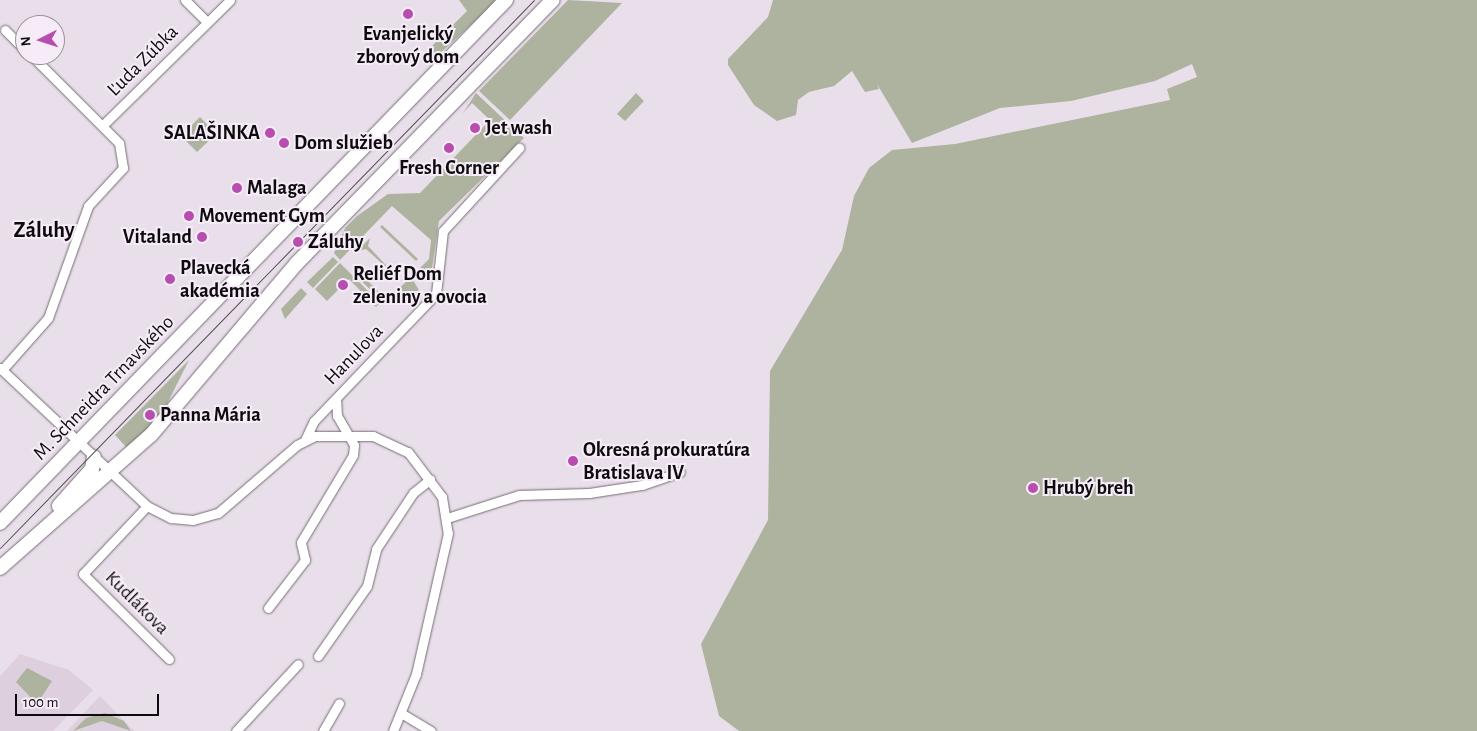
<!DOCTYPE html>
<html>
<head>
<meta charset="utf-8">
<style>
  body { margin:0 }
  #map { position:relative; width:1477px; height:731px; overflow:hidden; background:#e9dfea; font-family:"Alegreya Sans",sans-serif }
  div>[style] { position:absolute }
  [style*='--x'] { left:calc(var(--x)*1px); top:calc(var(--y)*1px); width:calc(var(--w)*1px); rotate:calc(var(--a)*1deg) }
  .built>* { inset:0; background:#decfdf }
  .green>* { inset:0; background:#adb39f }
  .roads { filter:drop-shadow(0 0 1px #756c75) drop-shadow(0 0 1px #756c75) }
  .street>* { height:9px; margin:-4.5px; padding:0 4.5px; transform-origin:4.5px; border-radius:4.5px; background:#fff }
  .secondary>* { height:14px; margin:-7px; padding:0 7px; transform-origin:7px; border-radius:7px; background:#fff }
  .tram>* { height:1px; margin:-0.5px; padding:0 0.5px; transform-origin:0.5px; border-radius:0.5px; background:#534d53 }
  .dots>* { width:14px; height:14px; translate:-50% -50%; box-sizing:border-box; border:2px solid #f6ecf7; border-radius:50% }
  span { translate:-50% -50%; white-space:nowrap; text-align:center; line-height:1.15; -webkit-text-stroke:4px #f6ecf7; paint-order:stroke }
  .poi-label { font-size:20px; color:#0e0b0e; font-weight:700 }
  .left { translate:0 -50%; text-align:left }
  .right { translate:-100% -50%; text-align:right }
  .street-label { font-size:20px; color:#0e0b0e }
  .quarter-label { font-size:22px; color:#0e0b0e; font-weight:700 }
  .north { position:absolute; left:15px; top:15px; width:50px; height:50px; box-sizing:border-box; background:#f6ecf7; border:1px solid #99929a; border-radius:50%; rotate:265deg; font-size:14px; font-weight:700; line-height:20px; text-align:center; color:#0e0b0e }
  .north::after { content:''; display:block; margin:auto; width:18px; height:22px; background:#b64daf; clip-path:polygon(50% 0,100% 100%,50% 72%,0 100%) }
  .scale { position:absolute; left:15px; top:694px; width:144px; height:22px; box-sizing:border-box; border:2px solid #0e0b0e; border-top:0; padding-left:6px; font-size:15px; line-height:18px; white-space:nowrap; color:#0e0b0e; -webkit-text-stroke:4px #f6ecf7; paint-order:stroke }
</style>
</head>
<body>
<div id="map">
  <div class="built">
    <i style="clip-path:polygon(20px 654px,69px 670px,93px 690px,53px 731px,0 731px,0 676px)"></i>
    <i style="clip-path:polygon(100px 696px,134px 731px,67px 731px)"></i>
  </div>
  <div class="green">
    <i style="clip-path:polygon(459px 0,498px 0,436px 57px,428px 50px,467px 11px)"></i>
    <i style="clip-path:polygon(568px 0,622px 3px,510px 120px,479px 91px)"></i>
    <i style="clip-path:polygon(773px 0,1477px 0,1477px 731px,739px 731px,719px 716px,701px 644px,768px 520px,770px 371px,842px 250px,854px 196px,869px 168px,892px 150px,955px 144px,1170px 100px,1167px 89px,1197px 77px,1192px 64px,1155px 81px,1071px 101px,1000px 108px,912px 143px,877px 84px,879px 89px,865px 92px,852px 71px,834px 86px,809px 92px,798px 100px,796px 115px,777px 121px,754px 105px,728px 65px,728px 59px,768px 17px)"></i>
    <i style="clip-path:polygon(476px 93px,524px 138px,439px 221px,430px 282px,417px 271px,429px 259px,431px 240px,392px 206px,340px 260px,334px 253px,345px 228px,357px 216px,388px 194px,420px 193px,490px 120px,472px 103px,463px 113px)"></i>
    <i style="clip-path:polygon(636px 93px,644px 101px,625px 121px,617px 114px)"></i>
    <i style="clip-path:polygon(200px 117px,216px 134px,197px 152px,181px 136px)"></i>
    <i style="clip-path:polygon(382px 225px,418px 259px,416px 261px,380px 227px)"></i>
    <i style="clip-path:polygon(370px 238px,368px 246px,399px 279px,366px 249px,357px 251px)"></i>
    <i style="clip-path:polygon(333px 257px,338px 262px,313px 288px,307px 282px)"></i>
    <i style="clip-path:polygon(340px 263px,380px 303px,376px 307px,349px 279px,327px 301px,315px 289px)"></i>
    <i style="clip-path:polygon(360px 273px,387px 300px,411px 277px,419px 290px,387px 305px,357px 277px)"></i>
    <i style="clip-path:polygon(301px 288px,307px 294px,285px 319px,281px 309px)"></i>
    <i style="clip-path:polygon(189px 360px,160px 418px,128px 449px,115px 435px)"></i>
    <i style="clip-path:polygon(27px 668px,52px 681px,37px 704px,16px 682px)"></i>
    <i style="clip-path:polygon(105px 713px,124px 721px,131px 731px,102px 721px,73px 731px,86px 718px)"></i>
  </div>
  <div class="roads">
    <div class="street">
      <i style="--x:185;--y:0;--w:31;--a:45"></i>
      <i style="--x:5;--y:30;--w:28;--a:45"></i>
      <i style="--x:103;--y:125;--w:178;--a:-44.5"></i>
      <i style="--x:0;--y:368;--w:202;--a:43.2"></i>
      <i style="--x:147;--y:506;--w:27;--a:27"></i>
      <i style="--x:171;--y:518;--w:22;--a:5"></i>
      <i style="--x:193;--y:520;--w:26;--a:-16"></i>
      <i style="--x:218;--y:513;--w:104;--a:-40.7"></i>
      <i style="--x:297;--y:445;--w:20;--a:-27"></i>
      <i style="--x:315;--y:436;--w:58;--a:0"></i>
      <i style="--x:373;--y:436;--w:38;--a:25"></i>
      <i style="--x:408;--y:452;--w:56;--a:52.9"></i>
      <i style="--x:442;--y:497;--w:36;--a:81"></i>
      <i style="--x:448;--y:533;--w:145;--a:102.8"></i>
      <i style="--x:416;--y:674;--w:61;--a:112"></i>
      <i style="--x:2;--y:370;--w:69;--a:-48.5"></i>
      <i style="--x:48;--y:318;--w:119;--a:-70.3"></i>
      <i style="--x:88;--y:206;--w:52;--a:-47.4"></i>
      <i style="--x:123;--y:168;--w:25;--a:-99"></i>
      <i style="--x:119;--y:143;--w:124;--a:-135"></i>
      <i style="--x:305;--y:440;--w:21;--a:-65"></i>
      <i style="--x:314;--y:421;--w:176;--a:-46.2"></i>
      <i style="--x:436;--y:294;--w:63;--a:-83.7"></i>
      <i style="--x:443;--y:231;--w:113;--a:-47.5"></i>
      <i style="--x:147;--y:506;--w:93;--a:133.3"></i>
      <i style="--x:83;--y:574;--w:121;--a:44.7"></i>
      <i style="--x:447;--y:518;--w:76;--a:-17.7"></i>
      <i style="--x:519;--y:495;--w:70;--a:-1.6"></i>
      <i style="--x:589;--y:493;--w:54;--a:-8.6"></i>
      <i style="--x:642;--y:485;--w:40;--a:-18.9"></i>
      <i style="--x:268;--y:608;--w:61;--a:-52.4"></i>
      <i style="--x:305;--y:560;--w:18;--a:-103"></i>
      <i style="--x:301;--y:542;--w:101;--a:-59.1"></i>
      <i style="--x:353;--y:455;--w:10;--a:-84"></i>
      <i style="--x:354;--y:445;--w:34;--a:-120"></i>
      <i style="--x:337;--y:416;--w:17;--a:-93"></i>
      <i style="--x:318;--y:656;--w:85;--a:-55"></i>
      <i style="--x:367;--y:586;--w:38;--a:-76"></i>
      <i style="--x:376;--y:549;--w:67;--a:-56.5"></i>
      <i style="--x:413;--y:493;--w:22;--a:-39"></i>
      <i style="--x:401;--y:713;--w:35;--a:31"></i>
      <i style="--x:236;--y:731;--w:91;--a:-47.2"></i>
      <i style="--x:323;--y:731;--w:32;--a:-60"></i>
    </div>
    <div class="secondary">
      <i style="--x:59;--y:506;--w:50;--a:-48.3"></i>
      <i style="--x:92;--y:469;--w:12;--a:-81"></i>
      <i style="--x:0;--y:523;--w:728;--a:-45.95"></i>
      <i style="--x:0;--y:568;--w:201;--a:-41.4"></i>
      <i style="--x:151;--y:435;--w:224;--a:-49.7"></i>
      <i style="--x:296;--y:264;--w:368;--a:-45.8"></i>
    </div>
  </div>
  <div class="tram">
    <i style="--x:0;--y:548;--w:765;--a:-45.74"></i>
  </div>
  <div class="dots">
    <i style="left:408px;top:14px;background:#b64daf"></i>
    <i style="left:475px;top:128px;background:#b64daf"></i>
    <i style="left:270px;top:133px;background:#b64daf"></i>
    <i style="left:284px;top:143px;background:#b64daf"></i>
    <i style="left:449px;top:148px;background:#b64daf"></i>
    <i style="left:237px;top:188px;background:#b64daf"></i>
    <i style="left:189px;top:216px;background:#b64daf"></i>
    <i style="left:202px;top:237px;background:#b64daf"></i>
    <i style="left:298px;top:242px;background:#b64daf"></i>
    <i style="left:170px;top:279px;background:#b64daf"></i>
    <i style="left:343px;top:285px;background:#b64daf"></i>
    <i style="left:150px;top:415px;background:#b64daf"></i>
    <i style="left:573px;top:461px;background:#b64daf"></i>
    <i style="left:1033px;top:488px;background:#b64daf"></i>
  </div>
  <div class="poi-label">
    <span style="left:408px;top:46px">Evanjelický<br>zborový dom</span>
    <span class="left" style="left:485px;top:128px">Jet wash</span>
    <span class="right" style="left:260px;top:133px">SALAŠINKA</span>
    <span class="left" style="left:294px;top:143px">Dom služieb</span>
    <span style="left:449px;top:168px">Fresh Corner</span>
    <span class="left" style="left:247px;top:188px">Malaga</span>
    <span class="left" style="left:199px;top:216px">Movement Gym</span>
    <span class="right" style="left:192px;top:237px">Vitaland</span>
    <span class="left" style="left:308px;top:242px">Záluhy</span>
    <span class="left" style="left:180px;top:280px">Plavecká<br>akadémia</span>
    <span class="left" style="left:353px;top:286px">Reliéf Dom<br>zeleniny a ovocia</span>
    <span class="left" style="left:160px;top:415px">Panna Mária</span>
    <span class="left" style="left:583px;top:462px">Okresná prokuratúra<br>Bratislava IV</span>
    <span class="left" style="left:1043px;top:488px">Hrubý breh</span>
  </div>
  <div class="street-label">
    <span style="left:143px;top:61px;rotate:-45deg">Ľuda Zúbka</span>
    <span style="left:354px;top:355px;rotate:-46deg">Hanulova</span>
    <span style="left:104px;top:388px;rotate:-46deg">M. Schneidra Trnavského</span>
    <span style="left:137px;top:603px;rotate:45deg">Kudlákova</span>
  </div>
  <div class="quarter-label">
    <span style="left:44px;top:231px">Záluhy</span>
  </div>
  <div class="north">N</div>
  <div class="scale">100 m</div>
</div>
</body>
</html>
